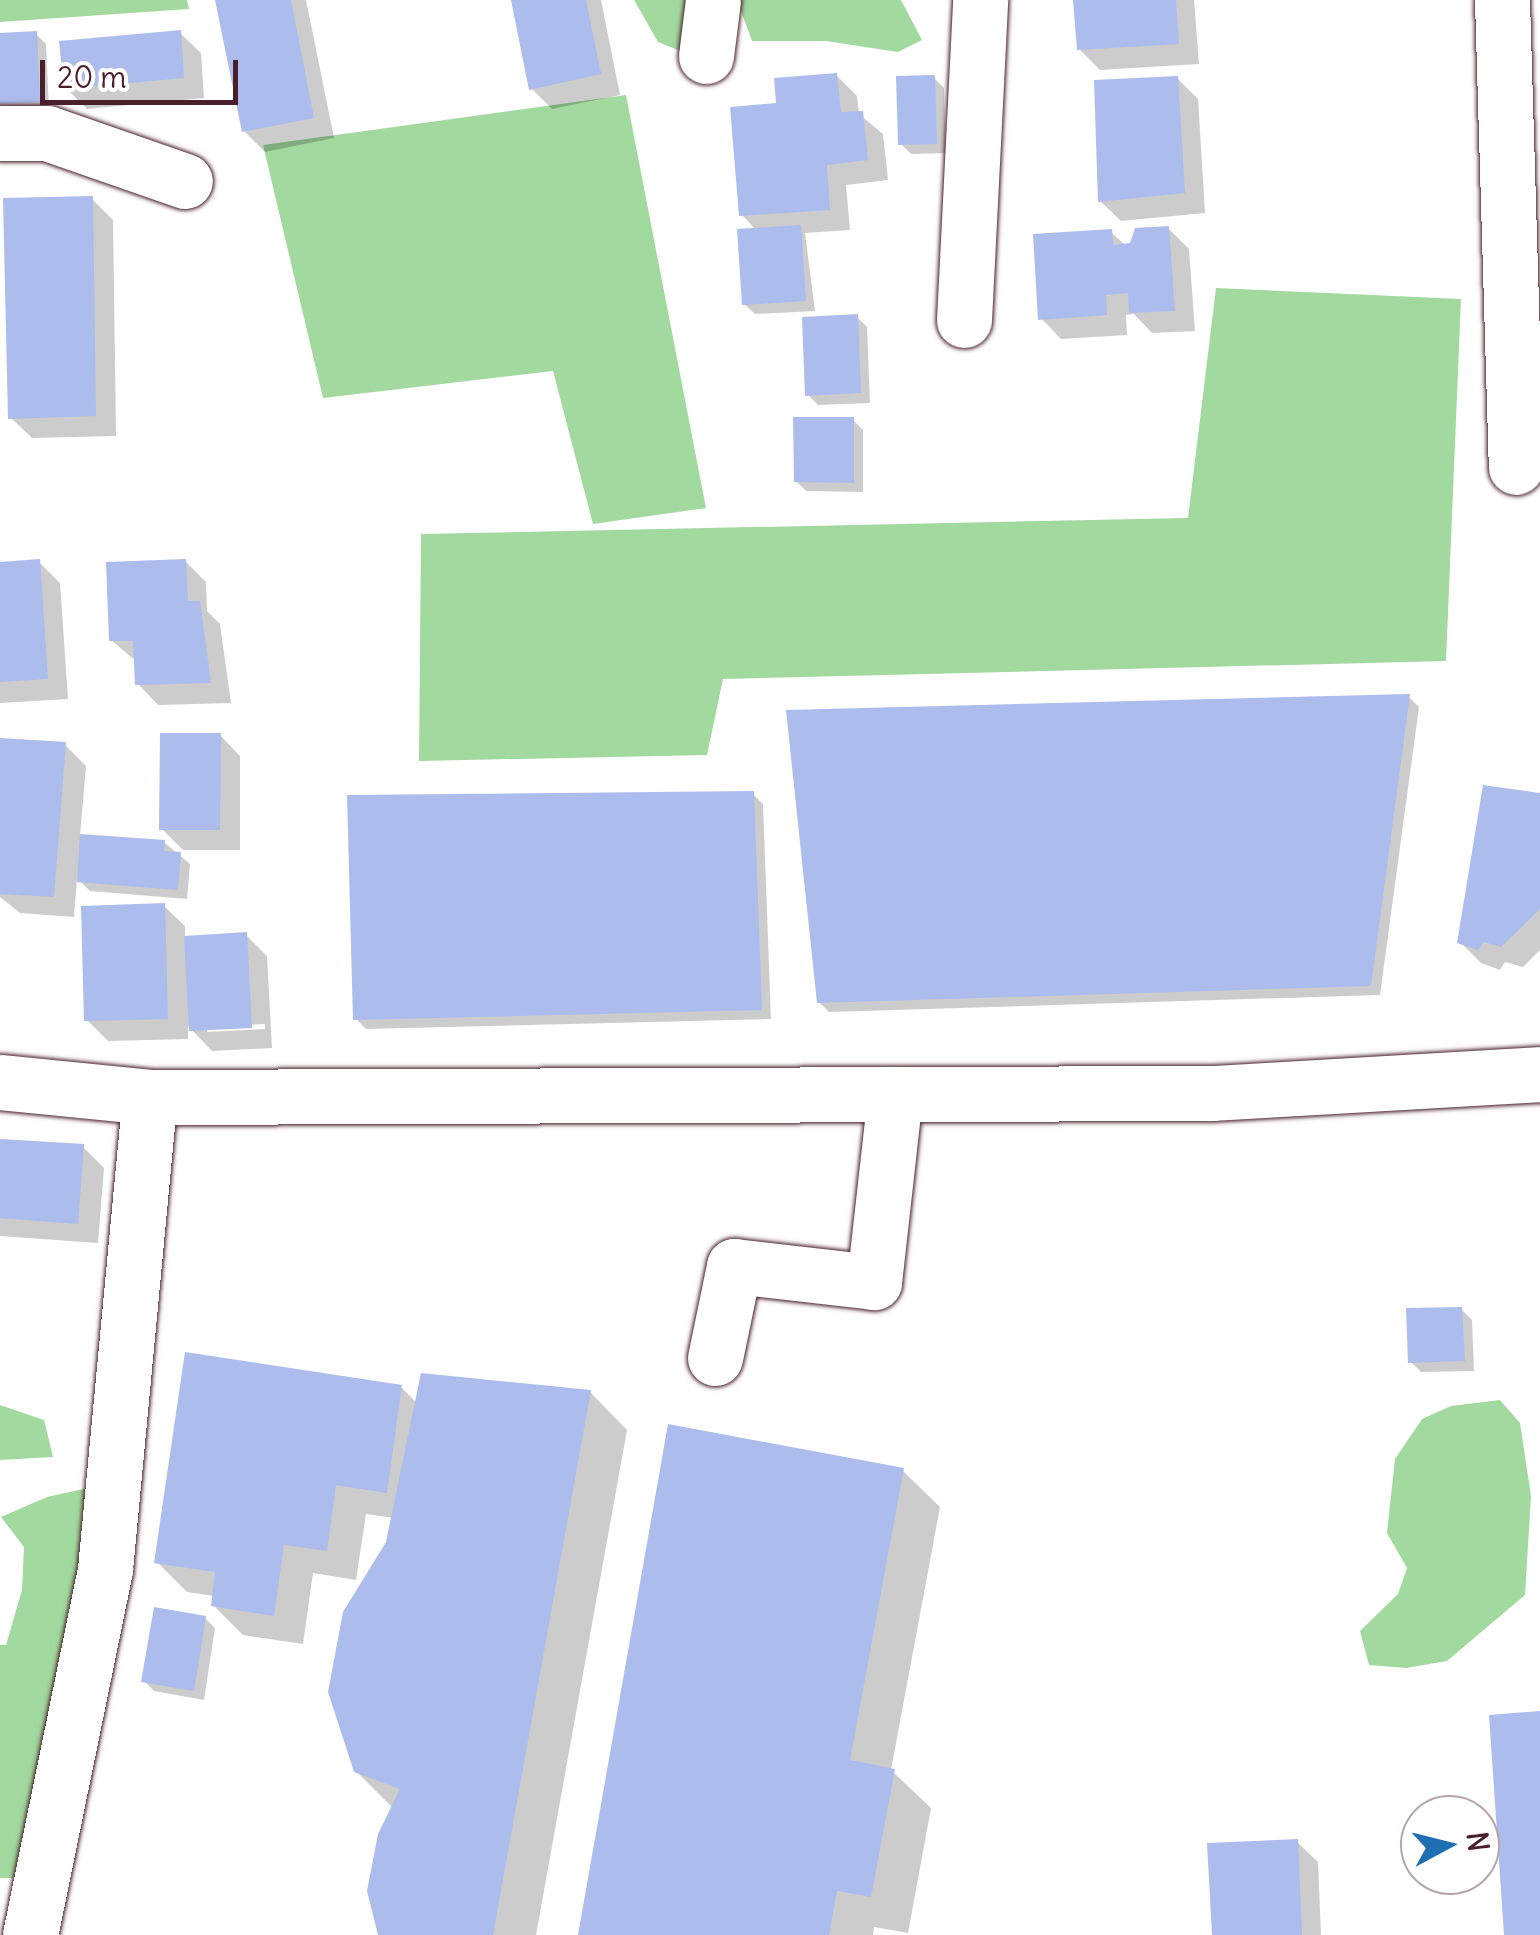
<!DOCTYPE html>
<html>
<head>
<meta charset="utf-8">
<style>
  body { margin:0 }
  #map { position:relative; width:1540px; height:1935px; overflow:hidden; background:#fff; font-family:Delius,sans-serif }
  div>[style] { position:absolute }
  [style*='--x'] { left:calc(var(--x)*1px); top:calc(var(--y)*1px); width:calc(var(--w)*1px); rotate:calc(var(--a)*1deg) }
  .green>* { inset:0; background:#a1d99e }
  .shadow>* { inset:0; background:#0003 }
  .building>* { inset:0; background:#acbcec }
  .roads { filter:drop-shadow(0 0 2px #4a1f2b) drop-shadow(0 0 2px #4a1f2b) }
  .minor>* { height:55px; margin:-27.5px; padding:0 27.5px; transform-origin:27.5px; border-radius:27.5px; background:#fff }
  span { translate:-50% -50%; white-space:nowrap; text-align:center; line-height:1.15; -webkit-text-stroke:8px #fff; paint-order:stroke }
  .north { position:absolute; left:1400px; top:1795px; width:100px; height:100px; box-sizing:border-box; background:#fff; border:2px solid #b7a5aa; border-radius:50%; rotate:83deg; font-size:28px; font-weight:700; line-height:40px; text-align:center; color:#4a1f2b }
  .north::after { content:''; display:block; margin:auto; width:35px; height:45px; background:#1f6fb2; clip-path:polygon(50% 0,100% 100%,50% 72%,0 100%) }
  .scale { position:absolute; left:40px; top:60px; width:198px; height:45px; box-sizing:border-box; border:5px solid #4a1f2b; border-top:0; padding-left:12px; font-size:30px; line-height:35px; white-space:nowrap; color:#4a1f2b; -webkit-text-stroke:8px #fff; paint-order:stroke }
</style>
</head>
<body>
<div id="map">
  <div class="green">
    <i style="clip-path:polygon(0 0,187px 0,189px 9px,0 22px)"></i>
    <i style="clip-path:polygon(634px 0,718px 0,688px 54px,658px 42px)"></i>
    <i style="clip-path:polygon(737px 0,901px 0,922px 40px,898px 52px,826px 41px,752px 41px)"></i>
    <i style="clip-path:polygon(626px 95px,706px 508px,593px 524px,553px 371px,323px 398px,263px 145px)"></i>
    <i style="clip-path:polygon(1216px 288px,1461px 299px,1446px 661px,723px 679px,707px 755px,419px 761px,421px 534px,1188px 518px)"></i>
    <i style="clip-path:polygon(1500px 1400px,1520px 1423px,1531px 1496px,1525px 1595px,1447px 1661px,1406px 1668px,1369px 1665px,1360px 1631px,1398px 1594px,1407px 1568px,1387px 1533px,1395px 1459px,1422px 1419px,1451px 1406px)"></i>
    <i style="clip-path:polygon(0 1405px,44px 1420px,53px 1457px,0 1460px)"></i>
    <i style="clip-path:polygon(97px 1486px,24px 1878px,0 1878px,0 1645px,6px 1645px,22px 1590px,24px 1547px,1px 1517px,47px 1497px)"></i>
  </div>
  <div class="shadow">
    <i style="clip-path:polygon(218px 0,306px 0,334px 138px,265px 152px,244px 131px)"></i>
    <i style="clip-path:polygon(513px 0,601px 0,620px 95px,552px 109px,531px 88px)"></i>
    <i style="clip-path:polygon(1076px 0,1194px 0,1199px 64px,1100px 70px,1079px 49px)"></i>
    <i style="clip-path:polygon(180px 33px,201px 53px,204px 98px,87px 109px,66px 88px)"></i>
    <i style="clip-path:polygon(36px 34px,46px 44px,49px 111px,0 114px,0 35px)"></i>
    <i style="clip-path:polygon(836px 75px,857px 96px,859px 114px,883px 134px,888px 180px,846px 185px,850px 230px,805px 233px,815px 311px,755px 314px,744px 304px,757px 231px,741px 214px,779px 105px)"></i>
    <i style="clip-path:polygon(934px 78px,944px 88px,946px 153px,911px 154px,901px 144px)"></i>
    <i style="clip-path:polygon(1177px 78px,1198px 99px,1205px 213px,1121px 221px,1100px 201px)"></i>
    <i style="clip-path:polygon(92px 199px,113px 220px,116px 436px,32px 438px,11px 418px)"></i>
    <i style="clip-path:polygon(1168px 228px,1189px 249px,1195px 331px,1152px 333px,1134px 314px,1126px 315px,1127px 335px,1061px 339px,1041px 318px,1111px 232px,1126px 246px)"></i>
    <i style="clip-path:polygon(857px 317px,867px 327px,870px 403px,818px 405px,808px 395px)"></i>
    <i style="clip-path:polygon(853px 420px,863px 430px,863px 492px,806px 491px,796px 481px)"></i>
    <i style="clip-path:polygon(185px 561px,206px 582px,207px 611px,220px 624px,231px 703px,158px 705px,138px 684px,136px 661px,111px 640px)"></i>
    <i style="clip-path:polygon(39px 562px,60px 583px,68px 699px,0 703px,0 565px)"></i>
    <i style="clip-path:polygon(1409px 697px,1419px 707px,1380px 995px,829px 1012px,819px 1002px)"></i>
    <i style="clip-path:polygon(220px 735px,240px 756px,240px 850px,183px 850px,162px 829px)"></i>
    <i style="clip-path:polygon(0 740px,65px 745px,86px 766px,80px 836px,164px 842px,190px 864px,187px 899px,90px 891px,77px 878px,74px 917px,20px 913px,0 897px)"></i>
    <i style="clip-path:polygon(753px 794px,763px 804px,771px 1019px,366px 1029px,356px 1019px)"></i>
    <i style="clip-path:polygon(1540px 795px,1540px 950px,1523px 967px,1505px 962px,1500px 970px,1481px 963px,1460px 942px)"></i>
    <i style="clip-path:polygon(evenodd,164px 906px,185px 926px,185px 939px,246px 935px,267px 956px,272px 1048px,212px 1051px,188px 1026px,188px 1039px,108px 1041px,87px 1020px,164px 906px,265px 1024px,265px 1029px,207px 1032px,207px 1027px,265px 1024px)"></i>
    <i style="clip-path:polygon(0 1141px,83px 1147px,104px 1168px,98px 1243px,0 1236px)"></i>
    <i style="clip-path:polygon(1461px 1309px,1472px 1320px,1474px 1371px,1421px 1372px,1411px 1362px)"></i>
    <i style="clip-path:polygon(401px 1387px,417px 1403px,590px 1392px,627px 1430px,536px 1935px,380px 1935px,393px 1808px,356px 1771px,394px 1518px,366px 1514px,356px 1580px,313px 1573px,303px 1644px,243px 1635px,213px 1605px,214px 1596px,187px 1592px,157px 1562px)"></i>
    <i style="clip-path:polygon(902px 1470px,940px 1507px,891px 1770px,931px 1808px,908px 1933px,874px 1927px,873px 1935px,581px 1935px)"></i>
    <i style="clip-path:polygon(205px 1618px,215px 1628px,204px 1700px,154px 1691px,144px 1681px)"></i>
    <i style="clip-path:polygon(1297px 1842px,1318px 1862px,1321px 1935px,1214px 1935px)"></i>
  </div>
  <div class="building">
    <i style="clip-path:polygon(215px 0,291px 0,314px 118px,242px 132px)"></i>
    <i style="clip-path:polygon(511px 0,586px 0,601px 74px,529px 90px)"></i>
    <i style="clip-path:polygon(1073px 0,1176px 0,1179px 44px,1077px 50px)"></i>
    <i style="clip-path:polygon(181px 30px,184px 78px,64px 89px,59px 41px)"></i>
    <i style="clip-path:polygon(37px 31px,40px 102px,0 104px,0 33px)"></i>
    <i style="clip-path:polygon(837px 73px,841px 112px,863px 111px,868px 160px,827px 165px,830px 210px,739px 216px,730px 107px,776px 103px,774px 78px)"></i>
    <i style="clip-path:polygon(935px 75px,937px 144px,898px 145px,896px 76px)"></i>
    <i style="clip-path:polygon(1178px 76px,1185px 193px,1098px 202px,1094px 80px)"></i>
    <i style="clip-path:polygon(93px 196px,96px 416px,8px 419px,3px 198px)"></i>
    <i style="clip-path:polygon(801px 225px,806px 301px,742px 305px,737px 229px)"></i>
    <i style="clip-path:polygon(1169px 226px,1175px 311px,1129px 313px,1128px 293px,1106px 295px,1107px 315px,1038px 320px,1033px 234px,1112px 229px,1113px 245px,1130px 243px,1135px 228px)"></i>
    <i style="clip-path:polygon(858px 314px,861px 393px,805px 396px,802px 317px)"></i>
    <i style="clip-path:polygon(793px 417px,854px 417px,854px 483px,794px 482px)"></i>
    <i style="clip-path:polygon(40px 559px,48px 679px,0 682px,0 562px)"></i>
    <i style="clip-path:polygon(186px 559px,188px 601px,200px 601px,211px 683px,135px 685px,133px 641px,109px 641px,106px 562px)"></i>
    <i style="clip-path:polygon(1410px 694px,1371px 986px,817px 1003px,786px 710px)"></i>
    <i style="clip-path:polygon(160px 733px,221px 733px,220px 830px,159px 830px)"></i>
    <i style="clip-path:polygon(0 738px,66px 742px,54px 897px,0 894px)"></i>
    <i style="clip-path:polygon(1483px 785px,1540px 793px,1540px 909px,1501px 947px,1484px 942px,1478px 950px,1457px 943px)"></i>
    <i style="clip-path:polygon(754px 791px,762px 1010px,353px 1020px,347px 795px)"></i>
    <i style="clip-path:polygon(80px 834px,165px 840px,164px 851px,181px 852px,178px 890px,77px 882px)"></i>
    <i style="clip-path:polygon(165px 903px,168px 1019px,84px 1021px,81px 906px)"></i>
    <i style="clip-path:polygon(247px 932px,252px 1028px,189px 1031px,184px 936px)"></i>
    <i style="clip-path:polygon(0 1139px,84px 1144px,78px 1224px,0 1218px)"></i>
    <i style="clip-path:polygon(1462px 1307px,1465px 1361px,1408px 1363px,1406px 1308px)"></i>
    <i style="clip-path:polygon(185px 1352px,402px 1385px,387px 1493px,336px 1485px,327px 1551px,284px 1545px,274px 1616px,211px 1606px,215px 1572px,154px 1563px)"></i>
    <i style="clip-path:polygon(421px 1373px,591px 1390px,493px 1935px,378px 1935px,367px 1891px,378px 1834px,400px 1789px,354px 1772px,328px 1692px,343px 1612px,386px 1542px)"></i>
    <i style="clip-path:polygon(668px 1424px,904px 1468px,850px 1760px,895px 1769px,871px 1897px,837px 1891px,829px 1935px,578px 1935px)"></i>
    <i style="clip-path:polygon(154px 1607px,206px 1616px,194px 1691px,141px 1682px)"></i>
    <i style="clip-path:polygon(1540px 1711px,1540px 1935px,1504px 1935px,1489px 1715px)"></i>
    <i style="clip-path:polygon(1298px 1839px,1302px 1935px,1212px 1935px,1207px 1843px)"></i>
  </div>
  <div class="roads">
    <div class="minor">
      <i style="--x:1502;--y:0;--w:467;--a:88.3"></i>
      <i style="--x:706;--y:56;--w:56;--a:-82.9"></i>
      <i style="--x:0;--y:133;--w:47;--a:0"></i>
      <i style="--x:47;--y:133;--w:146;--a:19.2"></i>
      <i style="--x:964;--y:320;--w:320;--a:-87.1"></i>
      <i style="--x:0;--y:1082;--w:151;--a:5.7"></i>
      <i style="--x:150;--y:1097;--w:1062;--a:-0.22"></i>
      <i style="--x:1212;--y:1093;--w:329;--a:-3.3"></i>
      <i style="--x:715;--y:1358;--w:94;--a:-78.3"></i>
      <i style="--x:734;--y:1266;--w:141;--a:6.5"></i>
      <i style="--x:874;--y:1282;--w:189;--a:-83.6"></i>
      <i style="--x:30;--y:1935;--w:374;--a:-78.4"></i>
      <i style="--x:105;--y:1569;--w:474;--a:-84.6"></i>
    </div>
  </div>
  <div class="north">N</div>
  <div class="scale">20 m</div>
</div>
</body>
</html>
